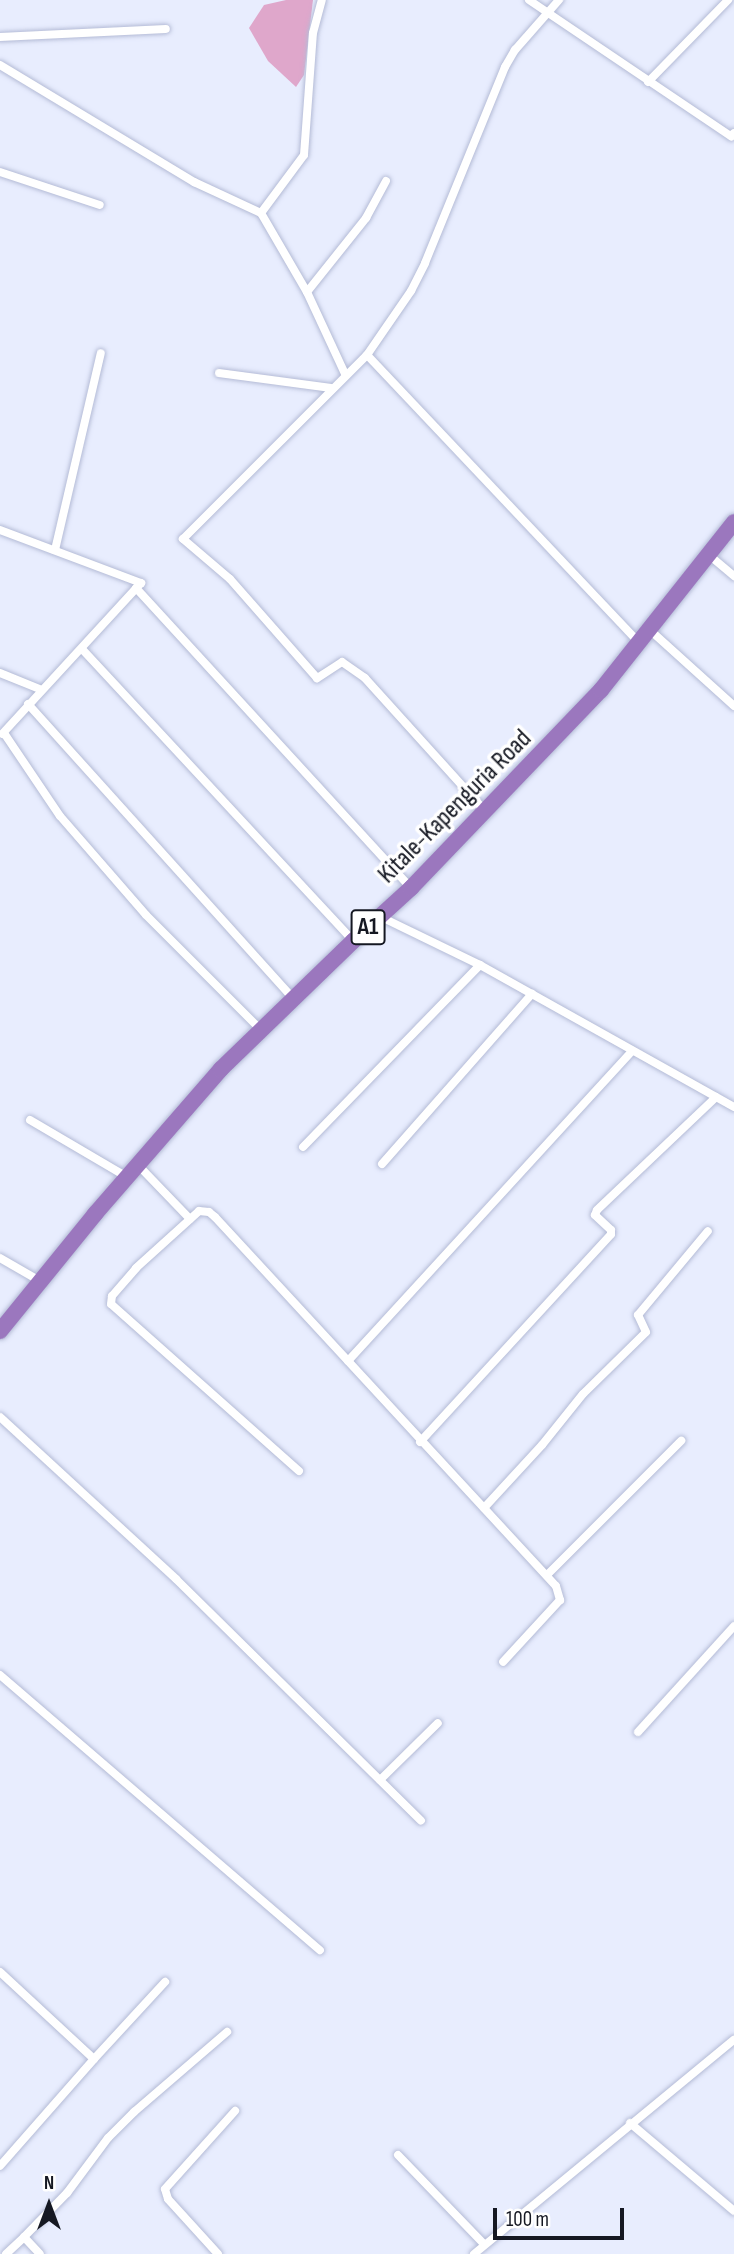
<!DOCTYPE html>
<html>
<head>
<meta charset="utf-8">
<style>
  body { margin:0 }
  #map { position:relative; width:734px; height:2254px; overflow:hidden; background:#e8edfe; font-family:"Sofia Sans Condensed",sans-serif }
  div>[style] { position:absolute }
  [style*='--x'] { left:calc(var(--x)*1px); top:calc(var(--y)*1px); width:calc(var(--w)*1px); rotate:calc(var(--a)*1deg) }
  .forest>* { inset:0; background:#dfa7cb }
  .roads { filter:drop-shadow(0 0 2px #b4bbd6) drop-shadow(0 0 2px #b4bbd6) }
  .street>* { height:8px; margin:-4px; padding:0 4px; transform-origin:4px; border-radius:4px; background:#fff }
  .highway>* { height:16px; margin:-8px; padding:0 8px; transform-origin:8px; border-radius:8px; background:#9b77be }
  span { translate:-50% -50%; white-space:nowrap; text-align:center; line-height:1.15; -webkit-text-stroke:7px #fff; paint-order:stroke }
  .shield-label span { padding:2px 5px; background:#fff; border:2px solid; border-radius:5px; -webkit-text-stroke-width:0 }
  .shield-label { font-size:24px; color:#151822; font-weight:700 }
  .street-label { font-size:26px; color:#151822 }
  .north { position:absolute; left:14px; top:2170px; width:70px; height:70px; -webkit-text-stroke:5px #fff; paint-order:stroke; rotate:0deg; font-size:19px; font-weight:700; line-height:28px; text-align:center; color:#151822 }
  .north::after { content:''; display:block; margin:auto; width:24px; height:32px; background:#151822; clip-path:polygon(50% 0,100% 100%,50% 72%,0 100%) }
  .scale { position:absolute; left:493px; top:2208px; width:131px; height:32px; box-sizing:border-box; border:4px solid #151822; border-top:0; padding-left:9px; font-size:21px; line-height:24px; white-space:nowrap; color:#151822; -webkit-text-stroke:5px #fff; paint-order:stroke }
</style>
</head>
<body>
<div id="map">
  <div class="forest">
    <i style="clip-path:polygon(286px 0,313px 0,304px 75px,296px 87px,268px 61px,249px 28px,264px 5px)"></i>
  </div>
  <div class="roads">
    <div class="street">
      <i style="--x:529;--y:0;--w:244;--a:34"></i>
      <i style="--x:731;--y:136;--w:4;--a:-45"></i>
      <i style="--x:0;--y:37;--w:166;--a:-2.8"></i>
      <i style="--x:0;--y:65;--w:227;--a:31.1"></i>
      <i style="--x:194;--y:182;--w:74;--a:24.8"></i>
      <i style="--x:261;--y:213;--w:91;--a:59.8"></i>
      <i style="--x:307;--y:292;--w:90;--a:65.1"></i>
      <i style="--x:648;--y:82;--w:115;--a:-45.7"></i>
      <i style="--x:0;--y:172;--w:105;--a:18.3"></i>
      <i style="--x:261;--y:213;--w:72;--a:-53.4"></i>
      <i style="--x:304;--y:155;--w:122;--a:-85.8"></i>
      <i style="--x:313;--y:33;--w:34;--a:-75"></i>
      <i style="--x:307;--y:292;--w:95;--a:-51.4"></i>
      <i style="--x:366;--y:218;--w:42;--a:-61.6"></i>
      <i style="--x:367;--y:355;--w:398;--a:46.6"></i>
      <i style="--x:219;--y:373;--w:113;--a:7.6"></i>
      <i style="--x:0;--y:530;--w:151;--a:20.6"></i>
      <i style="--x:141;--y:583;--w:205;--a:132.6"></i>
      <i style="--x:55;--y:550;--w:202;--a:-76.9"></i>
      <i style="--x:709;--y:555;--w:33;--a:40"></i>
      <i style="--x:136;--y:588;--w:407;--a:47.5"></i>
      <i style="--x:651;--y:631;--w:112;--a:42.1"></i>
      <i style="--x:82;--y:649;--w:398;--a:47.1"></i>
      <i style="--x:0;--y:673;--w:45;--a:22"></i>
      <i style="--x:28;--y:704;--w:396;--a:48"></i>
      <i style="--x:4;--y:733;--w:100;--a:56"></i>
      <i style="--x:60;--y:816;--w:131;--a:49"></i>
      <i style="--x:146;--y:915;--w:163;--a:45"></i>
      <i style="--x:486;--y:812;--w:181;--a:-132.1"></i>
      <i style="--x:365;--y:678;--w:28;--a:-145"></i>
      <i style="--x:342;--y:662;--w:30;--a:147"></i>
      <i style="--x:317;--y:678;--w:132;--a:-131.3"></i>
      <i style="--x:230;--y:579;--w:62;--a:-139.6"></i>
      <i style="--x:183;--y:539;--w:260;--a:-45"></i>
      <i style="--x:367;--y:355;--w:78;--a:-55.5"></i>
      <i style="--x:411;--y:291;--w:31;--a:-63"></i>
      <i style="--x:425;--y:263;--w:212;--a:-67.8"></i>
      <i style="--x:505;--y:67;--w:20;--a:-60"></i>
      <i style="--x:515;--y:50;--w:67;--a:-48.7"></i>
      <i style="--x:379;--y:916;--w:112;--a:25.9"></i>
      <i style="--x:480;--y:965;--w:291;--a:29.2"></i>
      <i style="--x:30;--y:1120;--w:113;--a:30.4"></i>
      <i style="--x:303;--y:1147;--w:254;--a:-45.8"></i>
      <i style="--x:382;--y:1164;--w:227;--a:-48.6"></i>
      <i style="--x:138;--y:1165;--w:75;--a:46.1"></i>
      <i style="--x:0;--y:1258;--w:46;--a:29.9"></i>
      <i style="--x:348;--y:1361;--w:420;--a:-47.5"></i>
      <i style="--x:0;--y:1417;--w:239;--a:42.6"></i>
      <i style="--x:176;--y:1579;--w:344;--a:44.6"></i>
      <i style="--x:420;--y:1442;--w:282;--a:-47.4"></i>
      <i style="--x:611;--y:1234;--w:4;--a:-90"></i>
      <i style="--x:611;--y:1230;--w:22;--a:-137"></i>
      <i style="--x:595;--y:1215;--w:5;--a:-68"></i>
      <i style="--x:597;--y:1210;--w:164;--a:-43.5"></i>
      <i style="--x:299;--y:1471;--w:251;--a:-138.4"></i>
      <i style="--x:111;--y:1304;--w:8;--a:-83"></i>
      <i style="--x:112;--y:1296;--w:37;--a:-49"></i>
      <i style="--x:136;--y:1268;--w:85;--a:-42.1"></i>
      <i style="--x:199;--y:1211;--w:10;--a:6"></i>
      <i style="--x:209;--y:1212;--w:8;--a:40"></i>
      <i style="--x:215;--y:1217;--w:502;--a:47.26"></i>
      <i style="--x:556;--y:1586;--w:15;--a:74"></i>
      <i style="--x:560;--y:1600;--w:84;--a:132.6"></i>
      <i style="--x:484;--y:1508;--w:86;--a:-47.4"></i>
      <i style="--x:542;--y:1445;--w:65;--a:-51.2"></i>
      <i style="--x:583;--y:1394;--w:88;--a:-44.5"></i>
      <i style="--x:646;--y:1332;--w:19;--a:-115"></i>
      <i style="--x:638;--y:1315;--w:109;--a:-50.2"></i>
      <i style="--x:547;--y:1575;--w:190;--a:-45"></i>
      <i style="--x:0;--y:1675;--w:422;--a:40.7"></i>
      <i style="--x:638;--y:1732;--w:143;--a:-47.8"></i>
      <i style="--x:380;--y:1780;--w:81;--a:-44.5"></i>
      <i style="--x:0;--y:1972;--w:128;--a:42.8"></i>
      <i style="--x:94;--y:2059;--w:142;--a:131.3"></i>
      <i style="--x:94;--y:2059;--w:105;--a:-47.3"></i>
      <i style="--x:630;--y:2123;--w:136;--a:40.2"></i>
      <i style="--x:398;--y:2155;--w:124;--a:46"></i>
      <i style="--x:24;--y:2237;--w:62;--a:-45.7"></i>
      <i style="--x:67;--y:2193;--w:69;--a:-53.3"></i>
      <i style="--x:108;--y:2138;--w:37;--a:-45"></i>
      <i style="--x:134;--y:2112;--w:123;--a:-40.7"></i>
      <i style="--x:6;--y:2254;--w:25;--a:-43"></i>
      <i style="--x:24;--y:2237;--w:23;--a:47"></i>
      <i style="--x:218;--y:2254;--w:74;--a:-132.3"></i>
      <i style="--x:168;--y:2199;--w:10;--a:-107"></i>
      <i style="--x:165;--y:2189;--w:105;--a:-48.1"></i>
      <i style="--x:474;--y:2254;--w:337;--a:-39.5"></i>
    </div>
    <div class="highway">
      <i style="--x:0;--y:1331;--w:151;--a:-50.9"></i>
      <i style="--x:95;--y:1214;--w:192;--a:-49"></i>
      <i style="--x:221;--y:1069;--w:184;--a:-44.1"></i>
      <i style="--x:353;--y:941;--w:79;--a:-42.4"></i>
      <i style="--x:411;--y:888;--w:274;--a:-46.2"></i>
      <i style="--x:601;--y:690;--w:214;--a:-51.6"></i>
    </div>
  </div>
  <div class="shield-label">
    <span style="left:368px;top:927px">A1</span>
  </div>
  <div class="street-label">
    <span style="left:455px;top:807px;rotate:-45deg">Kitale-Kapenguria Road</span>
  </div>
  <div class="north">N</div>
  <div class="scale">100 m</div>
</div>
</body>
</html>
